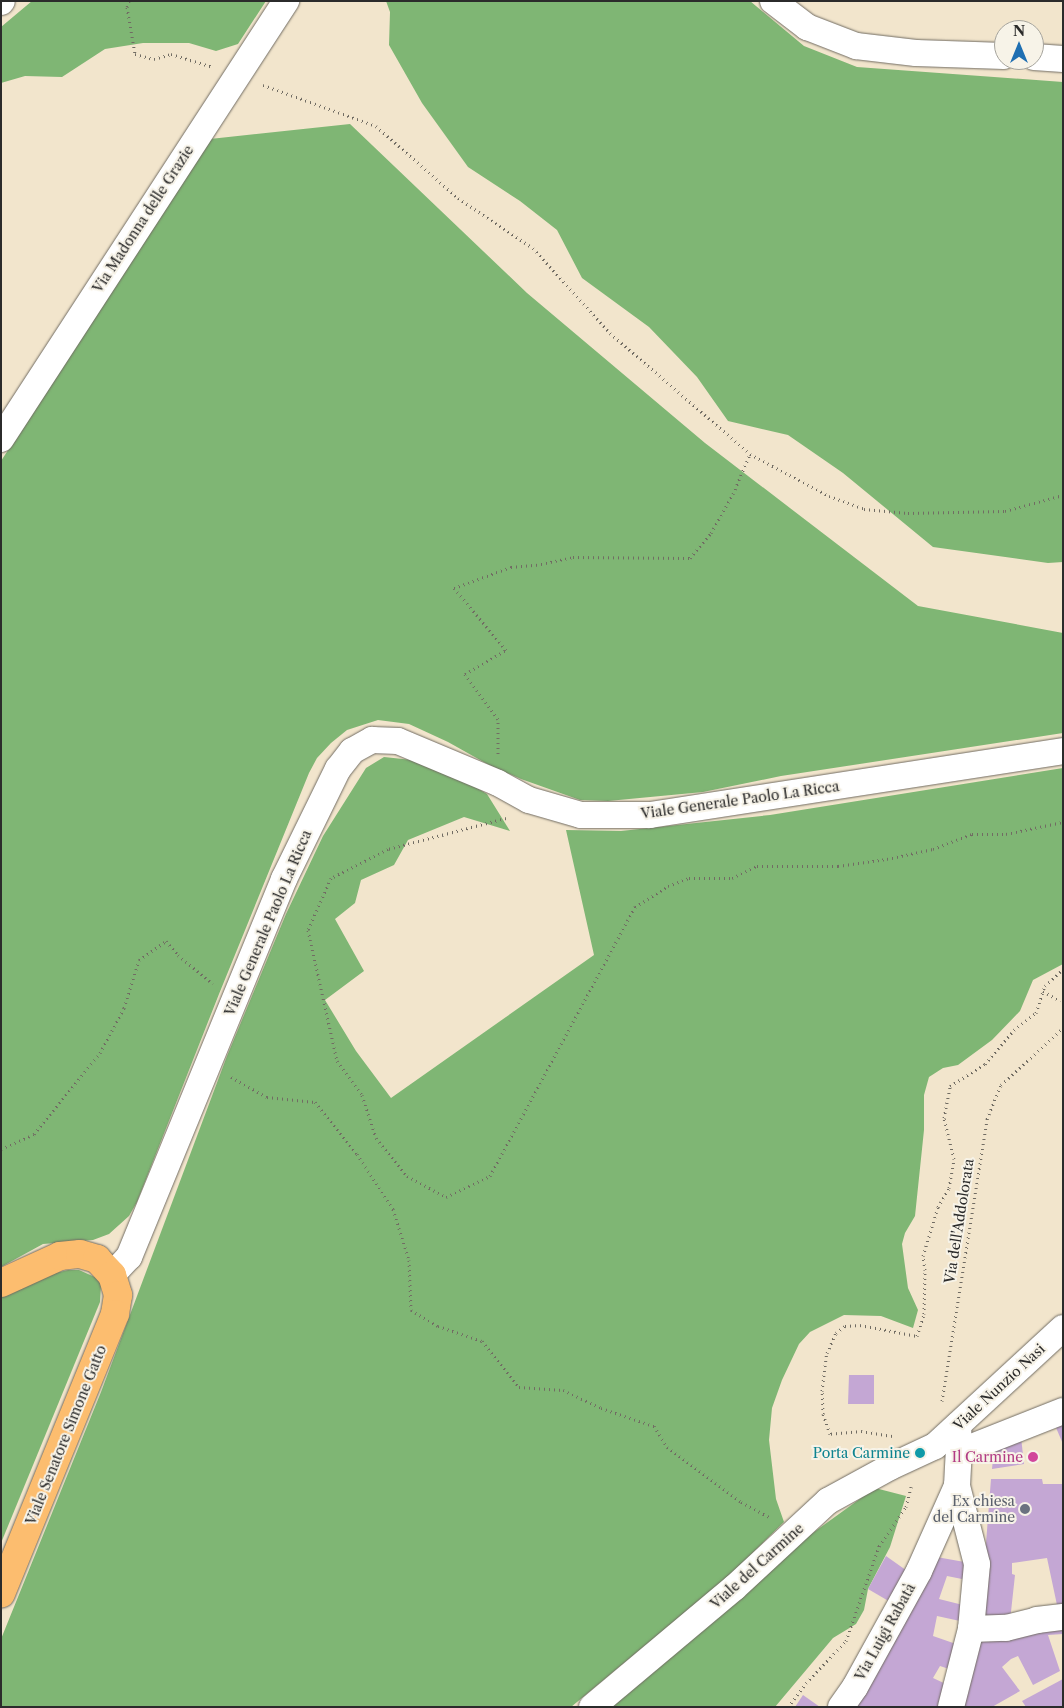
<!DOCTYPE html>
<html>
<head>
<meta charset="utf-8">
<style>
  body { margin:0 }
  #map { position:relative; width:1064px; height:1708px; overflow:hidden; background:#f2e5cc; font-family:"Libre Caslon Text",serif }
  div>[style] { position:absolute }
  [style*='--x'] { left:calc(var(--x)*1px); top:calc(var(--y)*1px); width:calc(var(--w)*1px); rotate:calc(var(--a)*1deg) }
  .forest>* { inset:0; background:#7fb674 }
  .building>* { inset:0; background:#c4a7d4 }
  .path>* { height:3px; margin-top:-1.5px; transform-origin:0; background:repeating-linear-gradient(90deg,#716c63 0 1px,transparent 0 5px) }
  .roads { filter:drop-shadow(0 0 1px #716c63) drop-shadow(0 0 1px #716c63) }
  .minor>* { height:26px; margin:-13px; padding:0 13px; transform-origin:13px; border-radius:13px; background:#fff }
  .major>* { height:28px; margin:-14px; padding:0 14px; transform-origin:14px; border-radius:14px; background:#fcbd6f }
  .dots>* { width:14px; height:14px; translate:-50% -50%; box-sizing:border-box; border:2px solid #f7f3e8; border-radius:50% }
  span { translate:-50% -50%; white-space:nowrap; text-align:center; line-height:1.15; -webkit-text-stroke:4px #f7f3e8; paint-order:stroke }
  .street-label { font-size:14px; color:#2b2b2b }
  .culture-label { font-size:14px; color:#0d838f }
  .right { translate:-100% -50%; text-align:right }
  .hotel-label { font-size:14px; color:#b23c85 }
  .worship-label { font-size:14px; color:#5b616d }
  .frame { position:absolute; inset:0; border:2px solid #2b2b2b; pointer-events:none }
  .north { position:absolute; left:994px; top:20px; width:50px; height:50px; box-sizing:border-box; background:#f7f3e8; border:1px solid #a5a39c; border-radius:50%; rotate:0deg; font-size:14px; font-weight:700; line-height:20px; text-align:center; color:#2b2b2b }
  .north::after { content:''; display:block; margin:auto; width:18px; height:22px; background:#1f6fb2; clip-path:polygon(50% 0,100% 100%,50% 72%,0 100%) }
</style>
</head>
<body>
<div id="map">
  <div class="forest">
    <i style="clip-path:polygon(32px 1px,266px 1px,238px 44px,216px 51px,189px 43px,143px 43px,105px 49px,62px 77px,25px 76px,1px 83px,1px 27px)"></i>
    <i style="clip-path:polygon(386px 1px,750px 1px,804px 46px,857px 67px,1063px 82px,1063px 562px,1048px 563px,933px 547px,843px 473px,788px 435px,728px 421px,697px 377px,649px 327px,582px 278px,557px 230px,520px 201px,468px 167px,422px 103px,389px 45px,390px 12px)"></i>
    <i style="clip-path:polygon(350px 124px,527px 293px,705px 443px,918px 606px,1063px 633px,1063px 733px,781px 776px,703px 792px,608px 801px,580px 800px,521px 779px,489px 765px,448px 742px,409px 724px,378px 720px,347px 730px,331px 743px,317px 758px,309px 773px,219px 994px,137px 1202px,129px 1216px,109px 1234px,93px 1240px,43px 1244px,1px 1267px,1px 461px,210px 139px)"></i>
    <i style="clip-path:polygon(384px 757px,412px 760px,464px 780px,487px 794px,510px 831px,464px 817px,408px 840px,394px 865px,361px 880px,355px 903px,335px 919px,364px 971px,325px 1000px,356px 1051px,391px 1098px,594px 955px,566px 830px,621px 831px,770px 815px,1063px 768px,1063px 964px,1033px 980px,1020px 1011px,992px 1040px,958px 1065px,943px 1068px,929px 1077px,924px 1095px,924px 1130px,915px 1216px,905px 1233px,902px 1244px,908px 1288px,918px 1310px,913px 1328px,881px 1316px,844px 1315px,810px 1332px,799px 1344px,782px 1380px,772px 1408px,769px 1440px,776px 1499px,784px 1522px,729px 1576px,571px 1707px,1px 1707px,1px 1639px,101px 1392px,227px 1056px,286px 914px,323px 836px,366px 768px)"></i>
    <i style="clip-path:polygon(68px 1270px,79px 1270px,97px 1278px,101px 1285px,100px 1302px,1px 1543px,1px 1295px,55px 1273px)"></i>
    <i style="clip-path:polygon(875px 1488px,906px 1496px,890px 1547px,868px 1589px,864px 1610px,856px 1624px,833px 1638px,775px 1707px,609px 1707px,803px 1540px)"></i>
  </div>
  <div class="building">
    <i style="clip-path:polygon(849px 1375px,874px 1375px,874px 1404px,848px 1404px)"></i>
    <i style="clip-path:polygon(1063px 1419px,1063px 1444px,1054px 1423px)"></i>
    <i style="clip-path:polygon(1021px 1437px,1024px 1464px,992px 1469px,994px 1449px)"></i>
    <i style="clip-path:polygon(991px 1479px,1042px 1479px,1043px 1484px,1063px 1484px,1063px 1611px,1057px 1605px,1047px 1558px,1012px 1563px,1012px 1574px,1015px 1575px,1010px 1621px,980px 1620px)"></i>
    <i style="clip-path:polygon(886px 1556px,910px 1573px,892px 1603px,868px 1589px)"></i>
    <i style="clip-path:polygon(931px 1556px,970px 1563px,967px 1580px,947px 1576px,939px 1599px,963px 1605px,960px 1621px,937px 1616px,933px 1636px,956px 1644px,952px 1670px,940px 1666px,933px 1678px,948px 1685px,938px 1707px,853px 1707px)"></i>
    <i style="clip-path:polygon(1063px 1623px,1063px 1634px,1048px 1635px,1060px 1671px,1033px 1685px,1018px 1656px,1011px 1659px,1002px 1667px,1020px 1691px,992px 1707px,958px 1707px,981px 1636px)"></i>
    <i style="clip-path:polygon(1063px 1679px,1063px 1707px,1026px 1707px,1022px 1701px)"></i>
    <i style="clip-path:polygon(803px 1695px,820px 1707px,795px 1707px)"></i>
  </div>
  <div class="path">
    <i style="--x:129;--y:1;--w:6;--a:108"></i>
    <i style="--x:127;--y:7;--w:48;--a:80.3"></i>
    <i style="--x:135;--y:54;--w:20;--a:15"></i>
    <i style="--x:154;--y:59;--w:18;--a:-16"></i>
    <i style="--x:171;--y:54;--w:44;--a:17.2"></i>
    <i style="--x:263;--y:85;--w:120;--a:19.9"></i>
    <i style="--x:376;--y:126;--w:109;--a:41.3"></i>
    <i style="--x:458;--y:198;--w:90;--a:33.7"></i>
    <i style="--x:533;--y:248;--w:115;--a:47.8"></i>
    <i style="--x:610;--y:333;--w:185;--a:40.8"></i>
    <i style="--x:750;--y:454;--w:89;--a:28"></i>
    <i style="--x:829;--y:496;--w:37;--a:20"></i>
    <i style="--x:864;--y:509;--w:44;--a:5.2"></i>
    <i style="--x:908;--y:513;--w:97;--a:-1.2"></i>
    <i style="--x:1005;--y:511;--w:60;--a:-15.4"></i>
    <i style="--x:498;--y:754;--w:35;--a:-90"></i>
    <i style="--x:498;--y:719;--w:56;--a:-126.3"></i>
    <i style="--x:465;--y:674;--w:48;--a:-30.3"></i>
    <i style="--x:506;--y:650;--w:81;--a:-130"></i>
    <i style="--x:454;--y:588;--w:61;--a:-20.2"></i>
    <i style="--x:511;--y:567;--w:25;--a:-5"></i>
    <i style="--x:536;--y:565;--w:38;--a:-12"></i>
    <i style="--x:573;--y:557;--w:117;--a:0.5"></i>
    <i style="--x:690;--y:558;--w:33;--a:-50"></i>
    <i style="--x:711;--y:533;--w:45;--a:-60.6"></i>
    <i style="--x:733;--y:494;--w:43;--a:-67"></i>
    <i style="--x:506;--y:818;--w:122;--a:165.3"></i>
    <i style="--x:388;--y:849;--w:64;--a:153"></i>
    <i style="--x:331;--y:878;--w:57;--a:113.9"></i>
    <i style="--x:308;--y:930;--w:134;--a:77.5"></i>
    <i style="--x:337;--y:1061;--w:42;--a:53.7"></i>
    <i style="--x:362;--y:1095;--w:45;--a:72"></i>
    <i style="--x:376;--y:1138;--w:49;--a:50.8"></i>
    <i style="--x:407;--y:1176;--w:44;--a:28.3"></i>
    <i style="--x:446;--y:1197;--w:49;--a:-25.5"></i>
    <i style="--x:490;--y:1176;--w:306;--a:-61.7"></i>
    <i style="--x:635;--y:907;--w:39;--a:-32"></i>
    <i style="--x:668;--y:886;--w:22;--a:-21"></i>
    <i style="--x:689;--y:878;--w:43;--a:0"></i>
    <i style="--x:732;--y:878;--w:28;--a:-26"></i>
    <i style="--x:757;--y:866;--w:81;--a:0"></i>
    <i style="--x:838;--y:866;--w:49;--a:-8.1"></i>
    <i style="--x:887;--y:859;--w:47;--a:-12.3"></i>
    <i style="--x:933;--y:849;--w:42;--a:-21"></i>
    <i style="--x:972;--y:834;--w:34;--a:0"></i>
    <i style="--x:1006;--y:834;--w:58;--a:-11.9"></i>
    <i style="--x:1043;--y:991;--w:20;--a:30"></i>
    <i style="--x:231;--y:1077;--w:41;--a:29.1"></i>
    <i style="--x:267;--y:1097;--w:48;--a:5.9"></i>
    <i style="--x:315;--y:1102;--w:67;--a:51.1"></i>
    <i style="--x:357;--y:1154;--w:66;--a:56.8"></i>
    <i style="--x:393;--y:1209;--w:53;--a:72.6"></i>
    <i style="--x:409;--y:1260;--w:50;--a:87.7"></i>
    <i style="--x:411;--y:1310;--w:31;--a:31"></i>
    <i style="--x:438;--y:1326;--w:46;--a:18.8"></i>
    <i style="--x:482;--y:1341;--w:59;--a:51.2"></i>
    <i style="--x:519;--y:1387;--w:44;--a:3.9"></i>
    <i style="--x:563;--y:1390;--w:42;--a:25.3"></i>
    <i style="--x:601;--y:1408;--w:56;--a:18.8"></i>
    <i style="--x:654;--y:1426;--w:25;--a:58"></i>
    <i style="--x:667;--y:1447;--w:92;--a:36.6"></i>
    <i style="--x:741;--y:1502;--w:32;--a:28"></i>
    <i style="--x:1;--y:1149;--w:36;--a:-24"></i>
    <i style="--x:34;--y:1134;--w:104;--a:-50.8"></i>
    <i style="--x:100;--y:1053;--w:51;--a:-61.9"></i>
    <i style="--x:124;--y:1008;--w:50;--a:-72.6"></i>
    <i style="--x:139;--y:960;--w:33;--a:-35"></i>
    <i style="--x:166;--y:941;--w:18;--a:49"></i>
    <i style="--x:178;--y:955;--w:45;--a:39.6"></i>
    <i style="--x:942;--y:1401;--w:286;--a:-80.9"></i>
    <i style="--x:987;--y:1119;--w:37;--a:-68"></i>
    <i style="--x:1001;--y:1085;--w:84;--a:-42.6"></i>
    <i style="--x:892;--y:1436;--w:30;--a:-171"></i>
    <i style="--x:862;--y:1431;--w:32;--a:175"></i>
    <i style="--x:830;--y:1434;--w:21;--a:-109"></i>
    <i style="--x:823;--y:1414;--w:23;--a:-92"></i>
    <i style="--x:822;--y:1391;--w:38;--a:-83"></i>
    <i style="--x:827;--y:1353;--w:22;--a:-66"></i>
    <i style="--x:836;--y:1333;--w:11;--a:-38"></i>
    <i style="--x:845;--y:1326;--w:15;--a:-4"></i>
    <i style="--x:860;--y:1325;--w:58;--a:10.9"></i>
    <i style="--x:917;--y:1336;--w:23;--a:-72"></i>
    <i style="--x:924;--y:1314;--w:44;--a:-88.7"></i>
    <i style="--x:925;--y:1270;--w:14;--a:-98"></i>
    <i style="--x:923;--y:1256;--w:51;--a:-73"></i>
    <i style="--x:938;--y:1207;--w:22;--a:-60"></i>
    <i style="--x:949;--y:1188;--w:29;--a:-80"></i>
    <i style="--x:954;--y:1159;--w:42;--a:-103.7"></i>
    <i style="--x:944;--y:1118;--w:33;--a:-79"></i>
    <i style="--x:950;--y:1086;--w:41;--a:-32.2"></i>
    <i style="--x:985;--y:1064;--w:45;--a:-49.5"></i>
    <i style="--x:1014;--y:1030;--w:28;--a:-38"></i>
    <i style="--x:1036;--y:1013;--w:28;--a:-72"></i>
    <i style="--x:1045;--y:986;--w:25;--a:-43"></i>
    <i style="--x:788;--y:1707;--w:30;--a:-53"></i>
    <i style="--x:806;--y:1683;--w:58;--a:-46.4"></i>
    <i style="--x:846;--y:1641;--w:101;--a:-70.8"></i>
    <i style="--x:879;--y:1546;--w:47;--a:-55.3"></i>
    <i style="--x:906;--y:1507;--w:21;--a:-76"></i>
  </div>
  <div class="roads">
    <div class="minor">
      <i style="--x:773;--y:1;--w:43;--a:37.4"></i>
      <i style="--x:807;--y:27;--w:53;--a:21.2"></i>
      <i style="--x:856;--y:46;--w:60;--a:6.7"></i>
      <i style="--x:916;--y:53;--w:88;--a:2"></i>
      <i style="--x:1;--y:2;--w:1;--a:-45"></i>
      <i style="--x:1034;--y:57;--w:29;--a:4"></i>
      <i style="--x:1;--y:439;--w:523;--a:-56.95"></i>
      <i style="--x:112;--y:1275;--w:25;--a:-47"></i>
      <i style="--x:129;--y:1257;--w:409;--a:-67.7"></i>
      <i style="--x:284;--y:879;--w:123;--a:-63.9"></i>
      <i style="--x:338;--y:769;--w:23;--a:-52"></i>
      <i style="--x:352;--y:751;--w:23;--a:-29"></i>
      <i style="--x:372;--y:740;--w:26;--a:2"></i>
      <i style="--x:398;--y:741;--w:108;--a:22.8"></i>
      <i style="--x:498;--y:783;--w:35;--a:29"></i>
      <i style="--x:529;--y:800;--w:54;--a:16.1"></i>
      <i style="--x:581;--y:815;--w:69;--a:0"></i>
      <i style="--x:650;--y:815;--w:418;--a:-8.8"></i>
      <i style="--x:959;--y:1452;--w:112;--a:-21.5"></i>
      <i style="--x:971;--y:1629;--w:35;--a:-2"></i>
      <i style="--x:1006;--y:1628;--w:32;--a:-14"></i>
      <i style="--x:1037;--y:1620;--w:26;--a:-7"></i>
      <i style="--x:592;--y:1707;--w:185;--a:-40"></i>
      <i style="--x:734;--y:1588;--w:128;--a:-42.8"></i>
      <i style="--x:828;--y:1501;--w:71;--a:-28.7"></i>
      <i style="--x:890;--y:1467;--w:50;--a:-25"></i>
      <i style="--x:935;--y:1446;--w:174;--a:-42.7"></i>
      <i style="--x:841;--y:1707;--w:24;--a:-55"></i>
      <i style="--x:855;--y:1687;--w:132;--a:-61.1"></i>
      <i style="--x:919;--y:1571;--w:93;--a:-65.9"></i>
      <i style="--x:951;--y:1707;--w:81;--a:-75.6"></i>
      <i style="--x:971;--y:1629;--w:65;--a:-84.7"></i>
      <i style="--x:977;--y:1564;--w:81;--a:-104.4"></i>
      <i style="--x:957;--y:1486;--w:34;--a:-87"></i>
      <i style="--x:959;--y:1452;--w:27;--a:-92"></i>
    </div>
    <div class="major">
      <i style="--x:1;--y:1283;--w:65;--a:-24.6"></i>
      <i style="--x:60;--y:1256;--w:20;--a:-6"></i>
      <i style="--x:80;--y:1254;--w:18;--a:16"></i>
      <i style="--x:97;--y:1259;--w:22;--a:47"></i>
      <i style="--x:112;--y:1275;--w:21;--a:73"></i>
      <i style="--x:118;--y:1295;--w:19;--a:99"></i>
      <i style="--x:115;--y:1314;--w:302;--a:112.2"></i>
    </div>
  </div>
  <div class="dots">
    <i style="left:920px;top:1453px;background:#0f9aa8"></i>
    <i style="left:1033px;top:1457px;background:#d1479c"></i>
    <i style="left:1025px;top:1509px;background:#6b7280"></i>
  </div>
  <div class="street-label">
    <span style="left:143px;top:219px;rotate:-57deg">Via Madonna delle Grazie</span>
    <span style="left:740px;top:800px;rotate:-8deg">Viale Generale Paolo La Ricca</span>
    <span style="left:268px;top:923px;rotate:-67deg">Viale Generale Paolo La Ricca</span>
    <span style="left:959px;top:1221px;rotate:-81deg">Via dell'Addolorata</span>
    <span style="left:999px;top:1387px;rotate:-43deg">Viale Nunzio Nasi</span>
    <span style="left:66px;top:1435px;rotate:-68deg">Viale Senatore Simone Gatto</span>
    <span style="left:757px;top:1566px;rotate:-42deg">Viale del Carmine</span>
    <span style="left:885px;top:1632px;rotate:-61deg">Via Luigi Rabatà</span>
  </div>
  <div class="culture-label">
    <span class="right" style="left:910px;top:1453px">Porta Carmine</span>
  </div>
  <div class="hotel-label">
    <span class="right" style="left:1023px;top:1457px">Il Carmine</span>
  </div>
  <div class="worship-label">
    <span class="right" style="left:1015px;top:1509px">Ex chiesa<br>del Carmine</span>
  </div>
  <div class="frame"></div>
  <div class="north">N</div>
</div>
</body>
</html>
